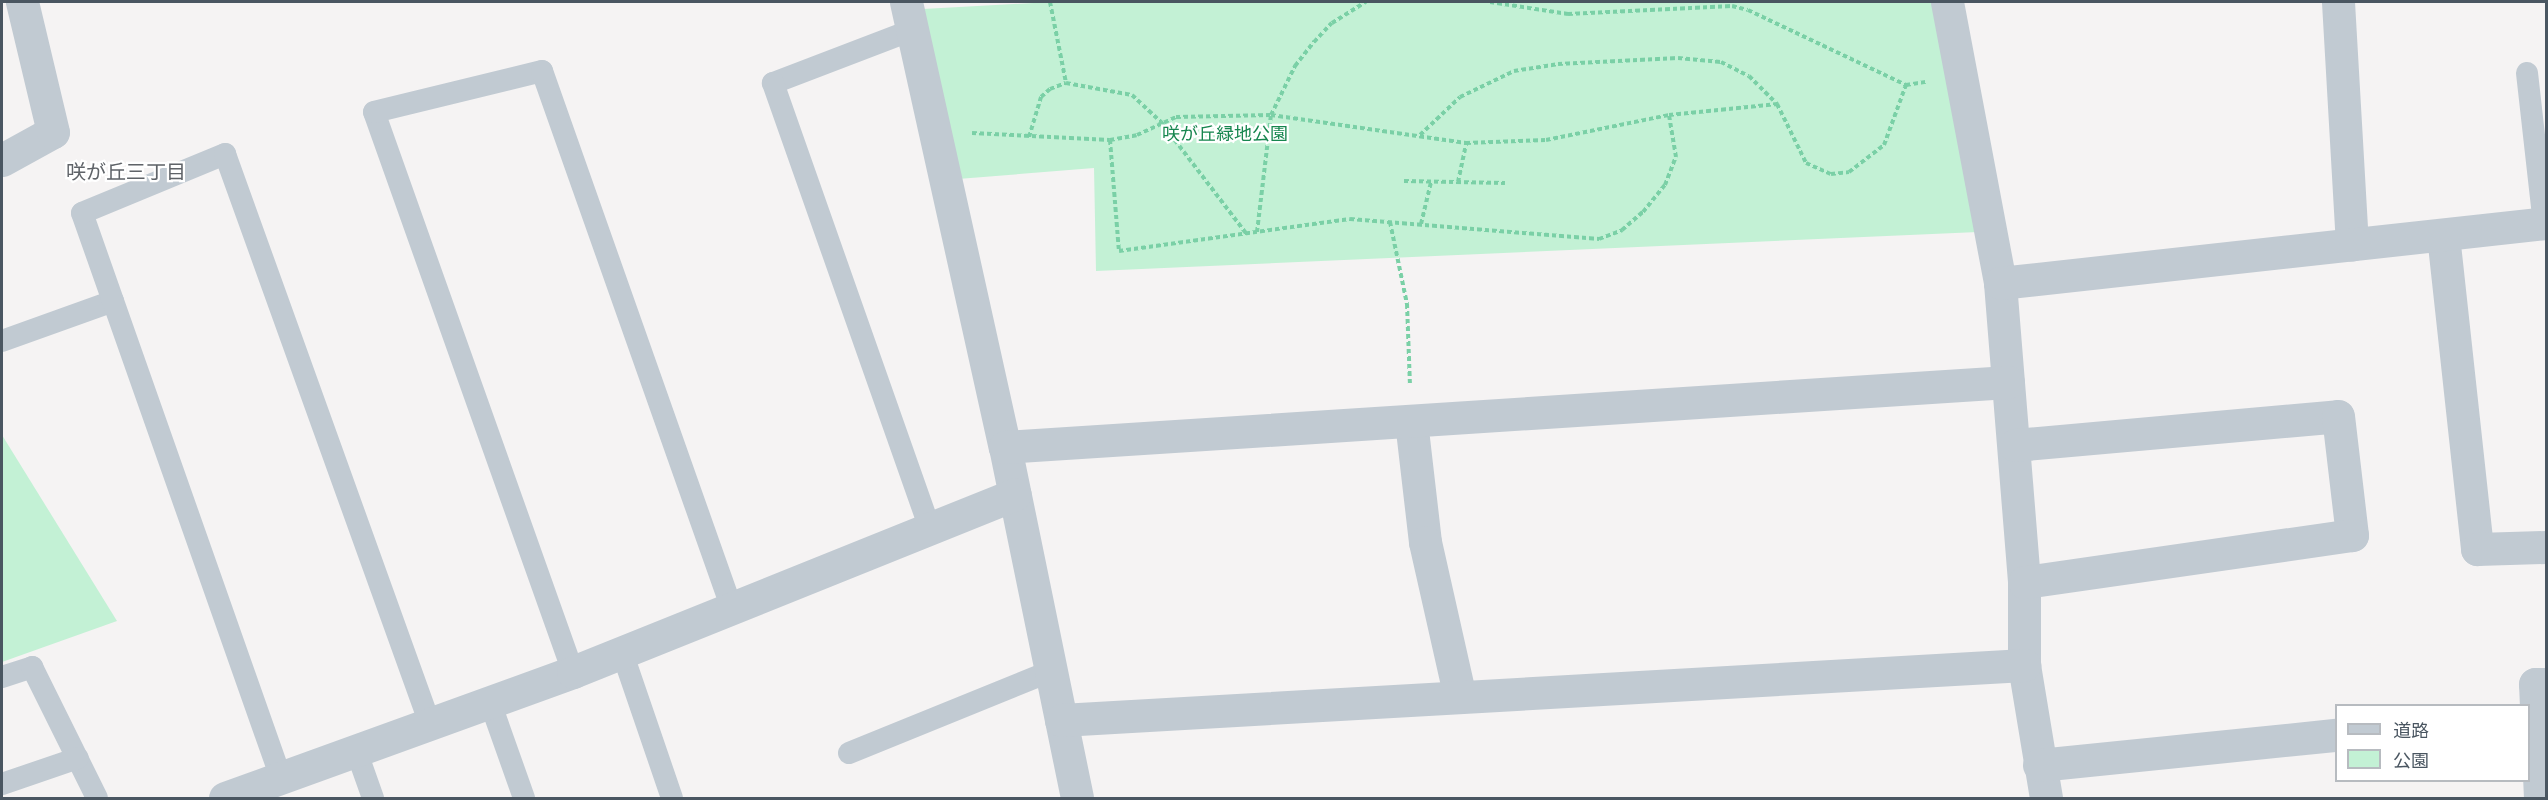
<!DOCTYPE html>
<html>
<head>
<meta charset="utf-8">
<style>
  body { margin:0 }
  #map { position:relative; width:2548px; height:800px; overflow:hidden; background:#f5f3f3; font-family:Lato,"Noto Sans JP",sans-serif }
  div>[style] { position:absolute }
  [style*='--x'] { left:calc(var(--x)*1px); top:calc(var(--y)*1px); width:calc(var(--w)*1px); rotate:calc(var(--a)*1deg) }
  .green>* { inset:0; background:#c3f1d5 }
  .path>* { height:4px; margin-top:-2px; transform-origin:0; background:repeating-linear-gradient(90deg,#7ad0a6 0 4.5px,transparent 0 7.5px) }
  .service>* { height:22px; margin:-11px; padding:0 11px; transform-origin:11px; border-radius:11px; background:#c1cad2 }
  .minor>* { height:33px; margin:-16.5px; padding:0 16.5px; transform-origin:16.5px; border-radius:16.5px; background:#c1cad2 }
  span { translate:-50% -50%; white-space:nowrap; text-align:center; line-height:1.15; -webkit-text-stroke:4.5px #fff; paint-order:stroke }
  .park-label { font-size:18px; color:#17864f }
  .neighbourhood-label { font-size:20px; color:#5f6368 }
  .frame { position:absolute; inset:0; border:3px solid #4a5661; pointer-events:none }
  .legend { position:absolute; left:2335px; top:704px; width:195px; height:78px; box-sizing:border-box; background:#fff; border:2px solid #b7bbc0; margin:0; padding:8px 10px; list-style:none; font-size:18px; color:#4a5661 }
  .legend li { display:flex; align-items:center; gap:12px; height:30px }
  .legend b { width:30px; border:2px solid #b7bbc0 }
</style>
</head>
<body>
<div id="map">
  <div class="green">
    <i style="clip-path:polygon(1051px 2px,1936px 2px,1978px 232px,1096px 271px,1094px 168px,958px 179px,923px 9px)"></i>
    <i style="clip-path:polygon(2px 435px,117px 621px,2px 662px)"></i>
  </div>
  <div class="path">
    <i style="--x:1050;--y:2;--w:83;--a:78.8"></i>
    <i style="--x:1490;--y:2;--w:79;--a:8.7"></i>
    <i style="--x:1568;--y:14;--w:164;--a:-2.8"></i>
    <i style="--x:1732;--y:6;--w:16;--a:14"></i>
    <i style="--x:1748;--y:10;--w:175;--a:25.4"></i>
    <i style="--x:1906;--y:85;--w:20;--a:-9"></i>
    <i style="--x:972;--y:133;--w:138;--a:2.9"></i>
    <i style="--x:1110;--y:140;--w:27;--a:-10"></i>
    <i style="--x:1137;--y:135;--w:43;--a:-24.8"></i>
    <i style="--x:1176;--y:117;--w:95;--a:-1.2"></i>
    <i style="--x:1271;--y:115;--w:197;--a:8.2"></i>
    <i style="--x:1466;--y:143;--w:80;--a:-2.1"></i>
    <i style="--x:1546;--y:140;--w:126;--a:-11.5"></i>
    <i style="--x:1669;--y:115;--w:109;--a:-5.8"></i>
    <i style="--x:1420;--y:135;--w:55;--a:-43.5"></i>
    <i style="--x:1460;--y:97;--w:60;--a:-25.7"></i>
    <i style="--x:1514;--y:71;--w:45;--a:-9"></i>
    <i style="--x:1558;--y:64;--w:120;--a:-2.9"></i>
    <i style="--x:1678;--y:58;--w:43;--a:5.3"></i>
    <i style="--x:1721;--y:62;--w:31;--a:27"></i>
    <i style="--x:1749;--y:76;--w:40;--a:45"></i>
    <i style="--x:1777;--y:104;--w:66;--a:63.8"></i>
    <i style="--x:1806;--y:163;--w:27;--a:24"></i>
    <i style="--x:1831;--y:174;--w:18;--a:-6"></i>
    <i style="--x:1849;--y:172;--w:44;--a:-37.6"></i>
    <i style="--x:1884;--y:145;--w:64;--a:-69.9"></i>
    <i style="--x:1029;--y:137;--w:42;--a:-73.3"></i>
    <i style="--x:1041;--y:97;--w:12;--a:-42"></i>
    <i style="--x:1050;--y:89;--w:17;--a:-21"></i>
    <i style="--x:1066;--y:83;--w:67;--a:10.3"></i>
    <i style="--x:1132;--y:95;--w:40;--a:43"></i>
    <i style="--x:1161;--y:122;--w:140;--a:52.6"></i>
    <i style="--x:1110;--y:140;--w:111;--a:85.4"></i>
    <i style="--x:1119;--y:251;--w:233;--a:-7.9"></i>
    <i style="--x:1350;--y:219;--w:250;--a:4.6"></i>
    <i style="--x:1599;--y:239;--w:25;--a:-21"></i>
    <i style="--x:1622;--y:230;--w:28;--a:-41"></i>
    <i style="--x:1643;--y:212;--w:35;--a:-51"></i>
    <i style="--x:1665;--y:185;--w:30;--a:-69"></i>
    <i style="--x:1676;--y:157;--w:43;--a:-99.5"></i>
    <i style="--x:1404;--y:181;--w:101;--a:1.1"></i>
    <i style="--x:1458;--y:182;--w:40;--a:-78"></i>
    <i style="--x:1390;--y:222;--w:84;--a:78.3"></i>
    <i style="--x:1407;--y:304;--w:80;--a:87.9"></i>
    <i style="--x:1421;--y:224;--w:43;--a:-76.6"></i>
    <i style="--x:1257;--y:232;--w:118;--a:-83.2"></i>
    <i style="--x:1271;--y:115;--w:55;--a:-63.9"></i>
    <i style="--x:1295;--y:66;--w:31;--a:-52"></i>
    <i style="--x:1314;--y:42;--w:26;--a:-47"></i>
    <i style="--x:1332;--y:23;--w:40;--a:-32"></i>
  </div>
  <div class="service">
    <i style="--x:912;--y:30;--w:149;--a:159.1"></i>
    <i style="--x:773;--y:83;--w:473;--a:70.6"></i>
    <i style="--x:2527;--y:73;--w:152;--a:83.6"></i>
    <i style="--x:2;--y:341;--w:118;--a:-19.8"></i>
    <i style="--x:622;--y:652;--w:154;--a:71.1"></i>
    <i style="--x:573;--y:672;--w:594;--a:-109.56"></i>
    <i style="--x:374;--y:112;--w:173;--a:-13.7"></i>
    <i style="--x:542;--y:71;--w:571;--a:70.55"></i>
    <i style="--x:2;--y:677;--w:32;--a:-18"></i>
    <i style="--x:32;--y:667;--w:146;--a:63.6"></i>
    <i style="--x:490;--y:702;--w:102;--a:70.5"></i>
    <i style="--x:356;--y:750;--w:51;--a:70.5"></i>
    <i style="--x:849;--y:753;--w:218;--a:-22.1"></i>
    <i style="--x:281;--y:778;--w:599;--a:-109.4"></i>
    <i style="--x:82;--y:213;--w:155;--a:-22.4"></i>
    <i style="--x:225;--y:154;--w:606;--a:70.22"></i>
    <i style="--x:2;--y:784;--w:80;--a:-18.9"></i>
  </div>
  <div class="minor">
    <i style="--x:906;--y:2;--w:456;--a:77.5"></i>
    <i style="--x:1005;--y:447;--w:358;--a:78.4"></i>
    <i style="--x:1947;--y:2;--w:286;--a:79.3"></i>
    <i style="--x:2000;--y:283;--w:300;--a:85.4"></i>
    <i style="--x:2024;--y:582;--w:83;--a:90"></i>
    <i style="--x:2024;--y:665;--w:135;--a:80.6"></i>
    <i style="--x:2338;--y:2;--w:243;--a:86.7"></i>
    <i style="--x:2;--y:160;--w:58;--a:-28.8"></i>
    <i style="--x:53;--y:132;--w:134;--a:-103.4"></i>
    <i style="--x:2443;--y:235;--w:316;--a:83.8"></i>
    <i style="--x:2477;--y:549;--w:69;--a:-1.7"></i>
    <i style="--x:2000;--y:283;--w:549;--a:-6.27"></i>
    <i style="--x:1411;--y:421;--w:122;--a:83.4"></i>
    <i style="--x:1425;--y:542;--w:159;--a:77.3"></i>
    <i style="--x:2015;--y:445;--w:324;--a:-5.1"></i>
    <i style="--x:2338;--y:416;--w:120;--a:83.3"></i>
    <i style="--x:2352;--y:535;--w:331;--a:171.8"></i>
    <i style="--x:1005;--y:447;--w:1005;--a:-3.71"></i>
    <i style="--x:1061;--y:720;--w:965;--a:-3.27"></i>
    <i style="--x:2039;--y:765;--w:299;--a:-5.8"></i>
    <i style="--x:225;--y:798;--w:370;--a:-19.9"></i>
    <i style="--x:573;--y:672;--w:476;--a:-21.9"></i>
    <i style="--x:2540;--y:798;--w:114;--a:-92.5"></i>
    <i style="--x:2535;--y:684;--w:11;--a:0"></i>
  </div>
  <div class="park-label">
    <span style="left:1225px;top:133px">咲が丘緑地公園</span>
  </div>
  <div class="neighbourhood-label">
    <span style="left:126px;top:171px">咲が丘三丁目</span>
  </div>
  <div class="frame"></div>
  <ul class="legend">
  <li><b style="height:8px;background:#c1cad2"></b>道路</li>
  <li><b style="height:16px;background:#c3f1d5"></b>公園</li>
  </ul>
</div>
</body>
</html>
